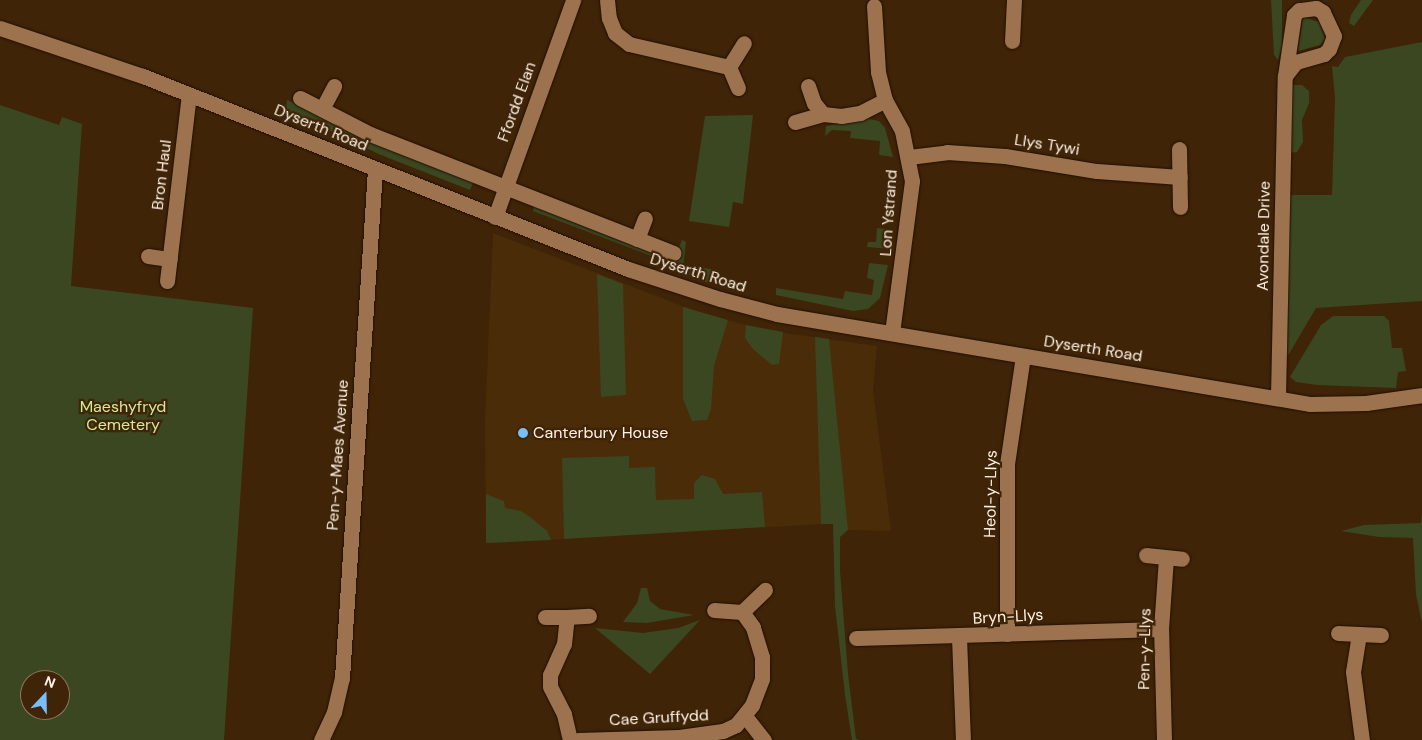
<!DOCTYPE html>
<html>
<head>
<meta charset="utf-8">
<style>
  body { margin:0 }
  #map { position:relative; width:1422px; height:740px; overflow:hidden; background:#3f2407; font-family:"DM Sans",sans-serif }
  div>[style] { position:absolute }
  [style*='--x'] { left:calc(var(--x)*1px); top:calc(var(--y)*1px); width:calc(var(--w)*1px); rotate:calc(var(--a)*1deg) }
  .built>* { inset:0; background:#4b2c08 }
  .green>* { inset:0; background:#3b4720 }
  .roads { filter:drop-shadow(0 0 1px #210f00) drop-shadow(0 0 1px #210f00) }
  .minor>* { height:15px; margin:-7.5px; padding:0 7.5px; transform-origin:7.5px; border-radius:7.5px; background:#9c734e }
  .tertiary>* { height:15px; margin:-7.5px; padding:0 7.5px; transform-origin:7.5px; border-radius:7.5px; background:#9c734e }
  .secondary>* { height:15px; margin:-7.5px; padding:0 7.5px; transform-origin:7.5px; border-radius:7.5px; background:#9c734e }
  .dots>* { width:14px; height:14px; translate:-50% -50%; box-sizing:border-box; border:2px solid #3f2407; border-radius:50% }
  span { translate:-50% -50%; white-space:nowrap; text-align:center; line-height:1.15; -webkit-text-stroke:4.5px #3f2407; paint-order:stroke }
  .street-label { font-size:16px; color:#fff1e5 }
  .park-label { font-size:16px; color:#d0ed96 }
  .poi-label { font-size:16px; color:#fff1e5 }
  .left { translate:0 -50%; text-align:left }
  .north { position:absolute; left:20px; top:670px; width:50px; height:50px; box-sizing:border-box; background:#3f2407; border:1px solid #8c7660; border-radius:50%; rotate:21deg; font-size:14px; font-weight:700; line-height:20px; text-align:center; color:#fff1e5 }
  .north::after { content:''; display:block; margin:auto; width:18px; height:22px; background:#78bff7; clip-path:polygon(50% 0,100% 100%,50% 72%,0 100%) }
</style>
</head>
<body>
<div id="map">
  <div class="built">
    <i style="clip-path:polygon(493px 233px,703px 314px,770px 331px,877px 346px,873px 391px,891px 531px,848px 530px,840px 523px,486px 543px,485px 421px)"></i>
  </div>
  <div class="green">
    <i style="clip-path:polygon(1271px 0,1282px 0,1282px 46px,1278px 60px,1274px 55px)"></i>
    <i style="clip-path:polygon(1361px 0,1373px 0,1354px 26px,1349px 23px,1351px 15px)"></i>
    <i style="clip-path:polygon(1303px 17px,1319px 22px,1325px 39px,1320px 45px,1298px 51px)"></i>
    <i style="clip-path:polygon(1422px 42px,1422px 301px,1316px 308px,1286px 359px,1288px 195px,1332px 195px,1335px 98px,1332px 66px,1338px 67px,1345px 57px)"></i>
    <i style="clip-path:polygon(1291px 85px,1302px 85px,1309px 91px,1309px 103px,1302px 120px,1303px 142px,1297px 152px,1288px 153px)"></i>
    <i style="clip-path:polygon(287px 100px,346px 128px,473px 183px,470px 190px,381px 155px,286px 110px)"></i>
    <i style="clip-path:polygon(evenodd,0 105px,59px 125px,62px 117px,82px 124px,71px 286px,253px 308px,224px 740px,0 740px,0 105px,30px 680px,60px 680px,60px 710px,30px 710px,30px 680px)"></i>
    <i style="clip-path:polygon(753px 115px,743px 204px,733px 202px,729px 227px,689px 221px,705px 116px)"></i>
    <i style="clip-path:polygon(869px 119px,879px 121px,885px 128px,893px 157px,879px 155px,880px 141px,850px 138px,851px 131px,832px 130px,825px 136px,826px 126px)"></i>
    <i style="clip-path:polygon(534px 206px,674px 259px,682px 240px,686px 242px,683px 268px,533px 211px)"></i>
    <i style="clip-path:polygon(877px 228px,893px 230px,891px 249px,867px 247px,868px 242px,876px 242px)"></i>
    <i style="clip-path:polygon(869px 263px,888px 265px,880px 298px,868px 309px,853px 311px,776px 295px,776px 288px,843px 299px,845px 291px,872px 295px,874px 280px,867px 278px)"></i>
    <i style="clip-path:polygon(691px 266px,717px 270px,723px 278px,717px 284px,705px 282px,689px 275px)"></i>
    <i style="clip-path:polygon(597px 274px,623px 284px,626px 395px,601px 397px)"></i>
    <i style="clip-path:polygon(683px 307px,728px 320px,714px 366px,711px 409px,707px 420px,692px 421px,683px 399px)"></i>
    <i style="clip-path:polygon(1333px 316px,1384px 316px,1389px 321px,1392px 348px,1402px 348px,1406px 371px,1398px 372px,1396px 388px,1317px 385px,1296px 382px,1290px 377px,1321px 325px)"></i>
    <i style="clip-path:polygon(746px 325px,783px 332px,779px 364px,772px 365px,753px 349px,745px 338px)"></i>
    <i style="clip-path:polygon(815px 337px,829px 339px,848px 530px,840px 537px,840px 571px,848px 674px,856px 739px,860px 740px,852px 740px,845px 695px,835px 606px,833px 524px,821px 524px)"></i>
    <i style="clip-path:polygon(629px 456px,629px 468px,655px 467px,656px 500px,694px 499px,694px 483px,702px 475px,715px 479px,723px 494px,762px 492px,765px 527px,564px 539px,562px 458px)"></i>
    <i style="clip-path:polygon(486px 494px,504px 501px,505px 508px,521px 511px,530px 517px,547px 531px,551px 540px,486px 543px)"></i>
    <i style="clip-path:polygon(1422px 512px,1422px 623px,1416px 595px,1413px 538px,1379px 537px,1341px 531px,1364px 525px,1421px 523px)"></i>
    <i style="clip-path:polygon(641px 588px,647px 588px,650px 601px,660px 609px,694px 615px,647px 623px,623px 622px,637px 603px)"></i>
    <i style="clip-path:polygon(700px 620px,650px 674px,595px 628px,643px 633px,678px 628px)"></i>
  </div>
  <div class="roads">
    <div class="minor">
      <i style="--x:607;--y:0;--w:18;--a:84"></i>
      <i style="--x:609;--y:18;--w:16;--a:68"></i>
      <i style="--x:615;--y:33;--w:18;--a:38"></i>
      <i style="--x:629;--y:44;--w:103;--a:13"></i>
      <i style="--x:874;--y:6;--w:66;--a:86.5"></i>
      <i style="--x:878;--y:72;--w:29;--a:76"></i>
      <i style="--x:885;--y:100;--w:35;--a:61"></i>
      <i style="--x:902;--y:131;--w:51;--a:78.7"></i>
      <i style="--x:912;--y:181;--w:153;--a:97.5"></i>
      <i style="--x:1012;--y:41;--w:41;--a:-87.2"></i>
      <i style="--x:808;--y:86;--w:18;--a:71"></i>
      <i style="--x:814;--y:103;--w:14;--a:51"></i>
      <i style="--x:823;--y:114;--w:18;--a:6"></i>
      <i style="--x:841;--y:116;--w:19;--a:-9"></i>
      <i style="--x:860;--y:113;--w:28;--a:-27"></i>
      <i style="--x:738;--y:88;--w:23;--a:-113"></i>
      <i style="--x:729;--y:67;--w:28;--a:-58"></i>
      <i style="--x:300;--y:98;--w:79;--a:27.2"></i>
      <i style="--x:370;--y:134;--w:326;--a:21.4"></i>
      <i style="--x:322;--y:109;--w:26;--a:-62"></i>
      <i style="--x:795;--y:122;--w:29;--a:-16"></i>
      <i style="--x:1179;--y:149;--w:58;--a:89"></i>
      <i style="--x:909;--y:157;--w:38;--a:-7"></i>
      <i style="--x:947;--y:152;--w:58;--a:3.9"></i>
      <i style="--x:1005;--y:156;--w:93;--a:9.3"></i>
      <i style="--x:1097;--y:171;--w:83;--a:4.1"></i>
      <i style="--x:495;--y:217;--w:231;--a:-70.2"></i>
      <i style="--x:637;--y:239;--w:22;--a:-69"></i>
      <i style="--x:148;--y:256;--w:22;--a:8"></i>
      <i style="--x:167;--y:281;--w:188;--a:-83.3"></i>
      <i style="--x:1278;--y:397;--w:321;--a:-88.8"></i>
      <i style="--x:1285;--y:76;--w:18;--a:-52"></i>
      <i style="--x:1296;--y:62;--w:29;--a:-16"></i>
      <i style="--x:1324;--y:54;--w:7;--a:-45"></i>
      <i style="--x:1329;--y:49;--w:14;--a:-69"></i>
      <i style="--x:1334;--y:36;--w:26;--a:-115"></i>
      <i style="--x:1323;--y:12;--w:8;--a:-150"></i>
      <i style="--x:1316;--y:8;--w:17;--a:173"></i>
      <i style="--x:1299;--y:10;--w:7;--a:135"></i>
      <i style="--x:1294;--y:15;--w:62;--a:98.4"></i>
      <i style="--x:1146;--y:555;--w:36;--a:6"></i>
      <i style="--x:742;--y:612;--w:32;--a:-44"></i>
      <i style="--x:545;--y:617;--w:22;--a:0"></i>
      <i style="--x:1338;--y:633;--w:43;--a:2.7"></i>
      <i style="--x:1007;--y:634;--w:170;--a:-90"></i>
      <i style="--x:1007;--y:464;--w:109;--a:-81.6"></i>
      <i style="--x:1359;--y:634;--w:38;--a:99"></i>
      <i style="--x:1353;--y:672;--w:69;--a:82.5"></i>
      <i style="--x:959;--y:637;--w:103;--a:87.8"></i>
      <i style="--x:856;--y:638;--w:305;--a:-1.7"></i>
      <i style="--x:745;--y:716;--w:31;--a:52"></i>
      <i style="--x:570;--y:740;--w:27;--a:-103"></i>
      <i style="--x:564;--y:714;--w:30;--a:-117"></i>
      <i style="--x:550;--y:687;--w:12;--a:-90"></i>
      <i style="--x:550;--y:675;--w:34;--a:-66"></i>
      <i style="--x:564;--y:644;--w:27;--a:-84"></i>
      <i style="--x:567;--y:617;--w:22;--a:-3"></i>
      <i style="--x:578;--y:740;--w:101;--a:-1.7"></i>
      <i style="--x:679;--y:737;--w:44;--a:-7.8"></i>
      <i style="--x:723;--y:731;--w:14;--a:-25"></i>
      <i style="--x:736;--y:725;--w:26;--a:-51"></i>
      <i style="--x:752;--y:705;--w:28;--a:-69"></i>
      <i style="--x:762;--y:679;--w:22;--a:-90"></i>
      <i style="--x:762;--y:657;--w:31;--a:-107"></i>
      <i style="--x:753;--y:627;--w:19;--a:-126"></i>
      <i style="--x:742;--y:612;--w:28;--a:-176"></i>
      <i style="--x:1164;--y:740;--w:111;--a:-91.5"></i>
      <i style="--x:1161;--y:629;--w:71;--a:-86"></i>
    </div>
    <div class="tertiary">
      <i style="--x:321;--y:740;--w:31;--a:-65"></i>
      <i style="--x:334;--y:712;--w:35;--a:-77"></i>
      <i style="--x:342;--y:678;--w:510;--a:-86.29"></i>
    </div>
    <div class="secondary">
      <i style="--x:0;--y:28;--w:151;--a:18.6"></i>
      <i style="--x:143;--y:76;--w:522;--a:21.7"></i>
      <i style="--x:628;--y:269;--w:97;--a:18.1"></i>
      <i style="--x:720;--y:299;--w:59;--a:14.7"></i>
      <i style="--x:777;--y:314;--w:541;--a:9.58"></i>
      <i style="--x:1310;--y:404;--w:56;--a:-1"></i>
      <i style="--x:1366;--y:403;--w:57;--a:-8.1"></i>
    </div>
  </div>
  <div class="dots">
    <i style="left:523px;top:433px;background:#78bff7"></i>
  </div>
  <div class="street-label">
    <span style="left:517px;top:102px;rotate:-70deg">Ffordd Elan</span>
    <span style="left:321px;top:128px;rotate:22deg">Dyserth Road</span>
    <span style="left:1047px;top:145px;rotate:9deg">Llys Tywi</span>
    <span style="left:162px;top:175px;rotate:-83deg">Bron Haul</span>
    <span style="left:889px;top:213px;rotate:-86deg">Lon Ystrand</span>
    <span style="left:1264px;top:236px;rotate:-89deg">Avondale Drive</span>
    <span style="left:698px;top:273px;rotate:17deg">Dyserth Road</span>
    <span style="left:1093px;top:349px;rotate:9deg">Dyserth Road</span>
    <span style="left:338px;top:455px;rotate:-86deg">Pen-y-Maes Avenue</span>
    <span style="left:991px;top:494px;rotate:-89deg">Heol-y-Llys</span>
    <span style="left:1008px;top:617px;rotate:-3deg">Bryn-Llys</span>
    <span style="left:1145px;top:649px;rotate:-89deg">Pen-y-Llys</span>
    <span style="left:659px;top:718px;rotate:-3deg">Cae Gruffydd</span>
  </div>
  <div class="park-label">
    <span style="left:123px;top:416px">Maeshyfryd<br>Cemetery</span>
  </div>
  <div class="poi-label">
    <span class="left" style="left:533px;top:433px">Canterbury House</span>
  </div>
  <div class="north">N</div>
</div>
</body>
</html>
